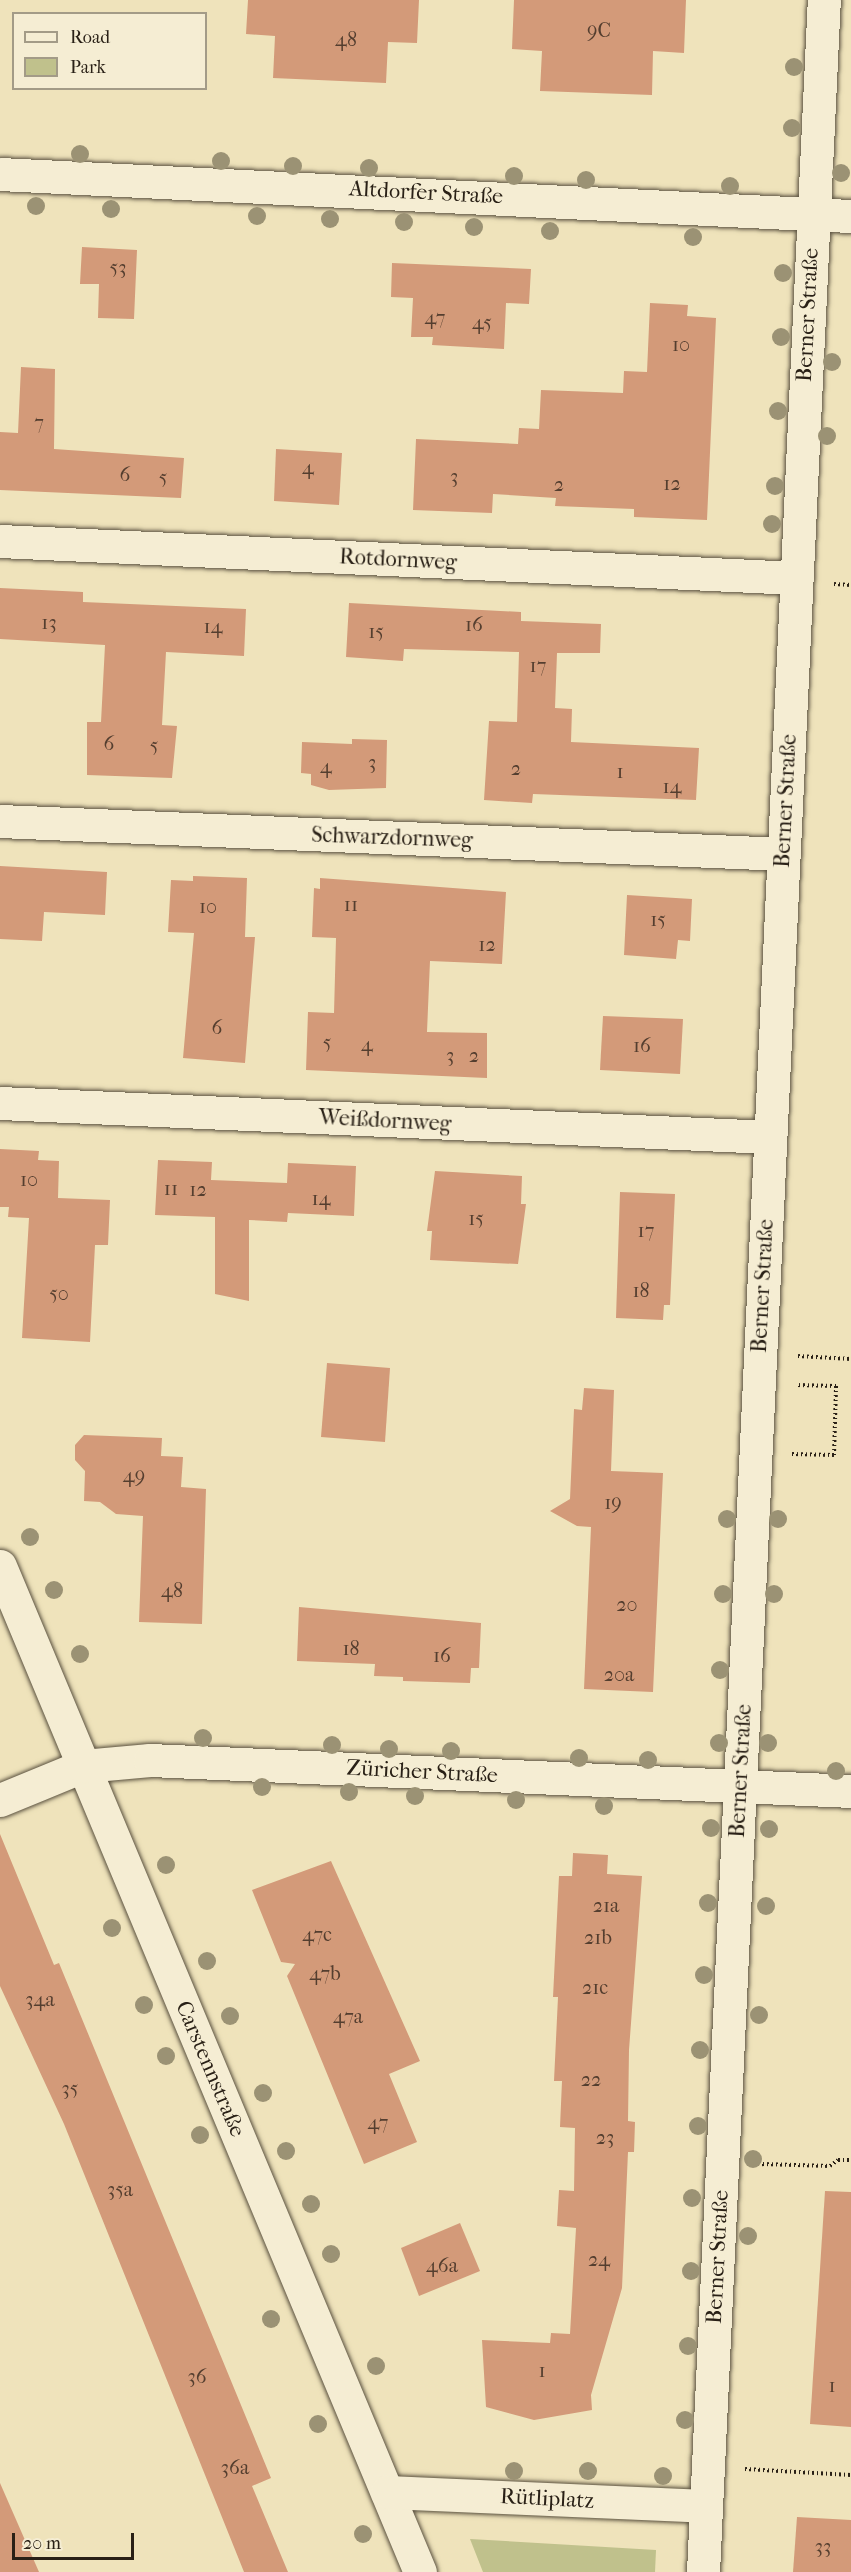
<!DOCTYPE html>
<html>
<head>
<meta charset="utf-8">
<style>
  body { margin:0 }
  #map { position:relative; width:851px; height:2572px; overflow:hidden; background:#efe3bb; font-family:"IM FELL French Canon",serif }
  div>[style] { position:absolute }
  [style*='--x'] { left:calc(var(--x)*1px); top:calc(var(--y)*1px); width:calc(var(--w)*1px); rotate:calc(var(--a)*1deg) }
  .green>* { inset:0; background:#c0c18c }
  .building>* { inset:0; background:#d39a79 }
  .path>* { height:4px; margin-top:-2px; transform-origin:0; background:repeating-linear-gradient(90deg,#292016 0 1.5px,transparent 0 4.5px) }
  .roads { filter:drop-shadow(0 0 2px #5a513f) drop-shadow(0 0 2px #5a513f) }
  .minor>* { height:33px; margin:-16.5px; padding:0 16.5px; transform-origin:16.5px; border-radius:16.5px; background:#f5edd3 }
  .trees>* { width:18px; height:18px; margin:-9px; border-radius:50%; background:#9b9274 }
  span { translate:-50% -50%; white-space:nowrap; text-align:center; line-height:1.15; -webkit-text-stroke:4.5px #f5edd3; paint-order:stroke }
  .number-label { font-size:20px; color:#543e2f }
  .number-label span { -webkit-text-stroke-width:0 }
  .street-label { font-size:22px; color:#292016 }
  .legend { position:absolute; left:12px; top:12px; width:195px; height:78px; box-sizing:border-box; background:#f5edd3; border:2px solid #a39b87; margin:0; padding:8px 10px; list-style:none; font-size:18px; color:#292016 }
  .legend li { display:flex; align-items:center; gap:12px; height:30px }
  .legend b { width:30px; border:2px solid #a39b87 }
  .scale { position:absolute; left:12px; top:2533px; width:122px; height:27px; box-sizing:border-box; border:3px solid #292016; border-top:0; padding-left:8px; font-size:18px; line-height:21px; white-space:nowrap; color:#292016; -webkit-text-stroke:4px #f5edd3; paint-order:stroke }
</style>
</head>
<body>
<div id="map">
  <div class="green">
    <i style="clip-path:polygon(470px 2539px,656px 2550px,655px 2572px,483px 2572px)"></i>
  </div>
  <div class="building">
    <i style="clip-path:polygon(248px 0,419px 0,417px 43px,388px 42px,386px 83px,273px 78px,275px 36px,246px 34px)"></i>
    <i style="clip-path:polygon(514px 0,686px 0,684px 53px,653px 51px,652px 95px,540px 91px,542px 51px,512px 49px)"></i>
    <i style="clip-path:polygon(82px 247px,137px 250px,134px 319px,98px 318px,99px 284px,80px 284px)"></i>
    <i style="clip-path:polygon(392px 263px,531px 269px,529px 304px,506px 303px,504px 349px,432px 345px,433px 337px,411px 337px,413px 298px,391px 297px)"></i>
    <i style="clip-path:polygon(650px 303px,688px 305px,687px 316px,716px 318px,707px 520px,634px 517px,634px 509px,555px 506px,556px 498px,493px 494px,492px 513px,413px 510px,416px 439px,518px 444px,519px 428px,539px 429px,541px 390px,623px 393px,624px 371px,647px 372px)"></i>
    <i style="clip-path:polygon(21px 367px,55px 369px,54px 449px,184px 458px,181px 498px,0 490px,0 432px,18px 433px)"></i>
    <i style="clip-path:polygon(276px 449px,342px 453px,339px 505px,274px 501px)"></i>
    <i style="clip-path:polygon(0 588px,83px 592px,83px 602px,246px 609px,244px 656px,166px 652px,162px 725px,177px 726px,172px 778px,87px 775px,87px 722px,101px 722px,105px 645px,0 639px)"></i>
    <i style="clip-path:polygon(349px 603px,521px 612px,521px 621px,601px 624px,600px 653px,557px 653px,555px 708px,572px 709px,571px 742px,699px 748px,696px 800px,533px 794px,532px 803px,484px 800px,489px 721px,517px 722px,519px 652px,404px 649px,403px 661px,346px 657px)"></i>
    <i style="clip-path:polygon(352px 739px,387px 740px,386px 788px,329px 790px,311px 785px,311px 774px,301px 773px,302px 742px,352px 744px)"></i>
    <i style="clip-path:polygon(0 866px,107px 872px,105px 915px,44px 912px,42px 941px,0 939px)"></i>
    <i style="clip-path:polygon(193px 876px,247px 878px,245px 937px,255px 937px,245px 1063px,183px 1058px,194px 933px,168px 932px,171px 880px,193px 881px)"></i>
    <i style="clip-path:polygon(320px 878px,506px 892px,502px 964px,430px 961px,427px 1032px,487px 1033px,487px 1078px,306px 1070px,308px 1012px,334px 1013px,336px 938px,312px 937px,314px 888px,320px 889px)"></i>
    <i style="clip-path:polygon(627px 895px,692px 899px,690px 941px,678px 940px,676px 959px,624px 955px)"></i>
    <i style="clip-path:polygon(603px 1016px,683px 1019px,680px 1074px,600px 1070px)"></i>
    <i style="clip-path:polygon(0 1149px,39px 1151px,38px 1160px,59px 1161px,58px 1198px,110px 1200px,108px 1245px,95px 1245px,90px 1342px,22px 1338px,29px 1218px,8px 1217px,9px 1207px,0 1207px)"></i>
    <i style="clip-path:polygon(158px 1160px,212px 1162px,211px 1180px,287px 1183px,288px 1163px,356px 1166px,354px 1216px,288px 1213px,287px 1222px,249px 1220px,249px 1301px,215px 1294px,215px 1217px,155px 1215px)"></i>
    <i style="clip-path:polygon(435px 1171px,522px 1176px,521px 1204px,526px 1204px,518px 1264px,430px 1260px,432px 1231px,427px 1231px)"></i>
    <i style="clip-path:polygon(620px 1192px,675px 1194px,670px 1305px,664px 1305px,663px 1320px,616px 1318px)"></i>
    <i style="clip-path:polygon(327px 1363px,390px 1368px,385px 1442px,321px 1437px)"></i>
    <i style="clip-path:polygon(584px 1388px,614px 1390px,611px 1471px,663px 1473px,653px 1692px,584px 1689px,591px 1527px,577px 1526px,550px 1511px,570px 1499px,574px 1409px,582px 1410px)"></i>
    <i style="clip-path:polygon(84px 1435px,162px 1438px,161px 1456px,183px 1457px,181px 1487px,206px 1489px,202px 1624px,139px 1622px,143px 1516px,116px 1514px,100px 1502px,84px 1501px,85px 1471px,75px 1460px,75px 1445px)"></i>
    <i style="clip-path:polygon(299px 1607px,481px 1623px,479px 1668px,471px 1668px,470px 1683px,403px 1681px,403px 1677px,374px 1676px,375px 1664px,297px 1661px)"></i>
    <i style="clip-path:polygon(0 1834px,54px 1965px,59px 1963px,271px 2478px,252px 2486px,288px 2572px,244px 2572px,64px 2124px,0 1986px)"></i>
    <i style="clip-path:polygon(573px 1853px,608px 1855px,607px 1874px,642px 1876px,629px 2050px,628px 2121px,635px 2122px,634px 2152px,628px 2152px,622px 2288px,591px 2395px,592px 2410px,534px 2420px,486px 2407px,482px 2340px,550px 2343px,551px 2333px,570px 2334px,576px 2228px,557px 2226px,559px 2190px,574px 2191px,575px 2128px,560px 2127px,562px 2081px,554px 2081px,558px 1997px,553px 1997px,559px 1876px,572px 1876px)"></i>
    <i style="clip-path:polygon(331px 1861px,420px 2061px,389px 2074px,417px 2142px,364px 2164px,287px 1976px,295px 1964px,281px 1962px,252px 1890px)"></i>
    <i style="clip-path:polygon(825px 2191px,851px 2192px,851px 2427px,810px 2424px)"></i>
    <i style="clip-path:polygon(460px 2223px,480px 2271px,419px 2296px,401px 2248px)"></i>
    <i style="clip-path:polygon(0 2483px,39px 2572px,0 2572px)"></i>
    <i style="clip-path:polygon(797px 2517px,851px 2520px,851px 2572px,793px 2572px)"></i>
  </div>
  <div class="path">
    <i style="--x:834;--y:584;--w:17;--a:3"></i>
    <i style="--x:798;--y:1356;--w:53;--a:3.2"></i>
    <i style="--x:792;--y:1454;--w:42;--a:1.4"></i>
    <i style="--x:834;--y:1455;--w:69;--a:-88.3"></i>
    <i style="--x:836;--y:1386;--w:40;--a:-178.6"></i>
    <i style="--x:758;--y:2164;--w:72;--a:1.6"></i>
    <i style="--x:830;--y:2166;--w:10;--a:-37"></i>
    <i style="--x:838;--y:2160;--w:13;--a:0"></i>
    <i style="--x:745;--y:2469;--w:106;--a:3.2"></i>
  </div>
  <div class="roads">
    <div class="minor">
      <i style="--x:0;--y:174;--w:852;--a:2.83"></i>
      <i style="--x:0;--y:541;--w:797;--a:2.66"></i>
      <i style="--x:0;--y:821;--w:784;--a:2.41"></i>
      <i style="--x:0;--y:1103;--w:771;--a:2.53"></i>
      <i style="--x:0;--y:1566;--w:1090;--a:67.34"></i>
      <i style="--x:0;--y:1800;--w:90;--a:-22.3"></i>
      <i style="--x:83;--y:1766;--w:67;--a:-5.1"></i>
      <i style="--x:150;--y:1760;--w:702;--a:2.53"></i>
      <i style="--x:387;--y:2492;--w:319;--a:2.5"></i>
      <i style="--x:703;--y:2572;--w:2575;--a:-87.31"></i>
    </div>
  </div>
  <div class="trees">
    <i style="left:794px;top:67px"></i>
    <i style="left:792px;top:128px"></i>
    <i style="left:80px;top:154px"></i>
    <i style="left:221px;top:161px"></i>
    <i style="left:293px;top:166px"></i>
    <i style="left:369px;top:168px"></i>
    <i style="left:841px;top:173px"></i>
    <i style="left:514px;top:176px"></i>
    <i style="left:586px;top:180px"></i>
    <i style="left:730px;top:186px"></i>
    <i style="left:36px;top:206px"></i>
    <i style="left:111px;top:209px"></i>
    <i style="left:257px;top:216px"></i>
    <i style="left:330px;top:219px"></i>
    <i style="left:404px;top:222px"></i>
    <i style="left:474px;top:227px"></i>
    <i style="left:550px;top:231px"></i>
    <i style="left:693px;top:237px"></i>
    <i style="left:783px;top:273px"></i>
    <i style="left:781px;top:337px"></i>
    <i style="left:832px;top:362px"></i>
    <i style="left:778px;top:411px"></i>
    <i style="left:827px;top:436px"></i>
    <i style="left:775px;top:486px"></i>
    <i style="left:772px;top:524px"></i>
    <i style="left:727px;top:1519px"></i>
    <i style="left:778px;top:1519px"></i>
    <i style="left:30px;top:1537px"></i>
    <i style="left:54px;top:1590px"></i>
    <i style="left:723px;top:1594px"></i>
    <i style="left:774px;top:1594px"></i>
    <i style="left:80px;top:1654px"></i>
    <i style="left:720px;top:1670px"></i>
    <i style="left:203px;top:1738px"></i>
    <i style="left:719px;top:1743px"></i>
    <i style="left:768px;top:1743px"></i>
    <i style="left:332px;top:1745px"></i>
    <i style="left:389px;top:1749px"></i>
    <i style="left:451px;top:1751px"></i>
    <i style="left:579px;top:1758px"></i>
    <i style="left:648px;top:1760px"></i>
    <i style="left:836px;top:1771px"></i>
    <i style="left:262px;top:1787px"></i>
    <i style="left:349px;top:1792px"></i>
    <i style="left:415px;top:1796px"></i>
    <i style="left:516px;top:1800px"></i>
    <i style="left:604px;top:1806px"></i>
    <i style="left:711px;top:1828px"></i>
    <i style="left:769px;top:1829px"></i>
    <i style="left:166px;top:1865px"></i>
    <i style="left:708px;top:1903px"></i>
    <i style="left:766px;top:1906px"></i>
    <i style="left:112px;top:1928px"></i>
    <i style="left:207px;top:1961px"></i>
    <i style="left:704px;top:1975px"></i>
    <i style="left:144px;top:2005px"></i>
    <i style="left:759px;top:2015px"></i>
    <i style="left:230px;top:2016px"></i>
    <i style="left:700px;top:2050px"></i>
    <i style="left:166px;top:2056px"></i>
    <i style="left:263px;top:2093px"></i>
    <i style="left:698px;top:2126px"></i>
    <i style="left:200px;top:2135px"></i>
    <i style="left:286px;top:2151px"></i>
    <i style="left:753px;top:2159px"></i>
    <i style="left:692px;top:2198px"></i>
    <i style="left:311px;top:2204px"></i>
    <i style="left:748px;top:2236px"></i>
    <i style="left:331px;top:2254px"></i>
    <i style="left:691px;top:2271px"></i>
    <i style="left:271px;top:2319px"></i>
    <i style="left:688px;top:2346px"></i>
    <i style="left:376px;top:2366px"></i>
    <i style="left:685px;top:2420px"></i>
    <i style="left:318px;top:2424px"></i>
    <i style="left:514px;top:2471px"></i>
    <i style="left:588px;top:2471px"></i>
    <i style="left:663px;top:2476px"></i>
    <i style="left:363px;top:2534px"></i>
  </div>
  <div class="number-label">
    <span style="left:599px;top:30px">9C</span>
    <span style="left:346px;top:39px">48</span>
    <span style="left:118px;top:267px">53</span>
    <span style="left:435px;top:317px">47</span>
    <span style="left:482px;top:322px">45</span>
    <span style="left:681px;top:344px">10</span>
    <span style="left:39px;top:422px">7</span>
    <span style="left:308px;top:467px">4</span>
    <span style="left:125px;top:474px">6</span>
    <span style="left:454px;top:476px">3</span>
    <span style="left:163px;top:477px">5</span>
    <span style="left:672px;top:483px">12</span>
    <span style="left:559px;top:484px">2</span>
    <span style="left:49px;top:622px">13</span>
    <span style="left:474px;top:624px">16</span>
    <span style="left:213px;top:626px">14</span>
    <span style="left:376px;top:631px">15</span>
    <span style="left:538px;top:665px">17</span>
    <span style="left:109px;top:743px">6</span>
    <span style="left:154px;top:745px">5</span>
    <span style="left:372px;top:762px">3</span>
    <span style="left:326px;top:766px">4</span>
    <span style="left:516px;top:768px">2</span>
    <span style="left:620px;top:771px">1</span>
    <span style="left:672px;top:786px">14</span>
    <span style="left:351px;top:904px">11</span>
    <span style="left:208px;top:906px">10</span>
    <span style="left:658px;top:919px">15</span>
    <span style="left:487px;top:944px">12</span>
    <span style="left:217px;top:1027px">6</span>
    <span style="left:327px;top:1042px">5</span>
    <span style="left:367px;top:1044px">4</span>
    <span style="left:642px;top:1045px">16</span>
    <span style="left:450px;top:1055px">3</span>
    <span style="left:474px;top:1055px">2</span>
    <span style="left:29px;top:1179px">10</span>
    <span style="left:171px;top:1188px">11</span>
    <span style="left:198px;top:1189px">12</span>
    <span style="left:321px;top:1198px">14</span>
    <span style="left:476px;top:1218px">15</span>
    <span style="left:646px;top:1230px">17</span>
    <span style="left:641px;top:1290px">18</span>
    <span style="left:59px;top:1293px">50</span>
    <span style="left:134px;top:1475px">49</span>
    <span style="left:613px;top:1502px">19</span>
    <span style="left:172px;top:1590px">48</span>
    <span style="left:627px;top:1604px">20</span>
    <span style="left:351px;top:1648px">18</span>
    <span style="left:442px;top:1655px">16</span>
    <span style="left:619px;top:1674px">20a</span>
    <span style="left:606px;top:1905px">21a</span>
    <span style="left:317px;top:1934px">47c</span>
    <span style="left:598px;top:1937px">21b</span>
    <span style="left:325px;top:1973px">47b</span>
    <span style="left:595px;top:1987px">21c</span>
    <span style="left:40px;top:1999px">34a</span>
    <span style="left:348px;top:2016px">47a</span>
    <span style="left:591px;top:2079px">22</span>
    <span style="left:70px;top:2088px">35</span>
    <span style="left:378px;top:2122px">47</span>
    <span style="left:605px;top:2137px">23</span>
    <span style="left:120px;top:2189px">35a</span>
    <span style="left:599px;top:2259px">24</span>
    <span style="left:442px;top:2265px">46a</span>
    <span style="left:542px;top:2370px">1</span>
    <span style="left:197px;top:2376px">36</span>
    <span style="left:832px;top:2385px">1</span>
    <span style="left:235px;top:2467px">36a</span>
    <span style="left:823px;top:2546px">33</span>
  </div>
  <div class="street-label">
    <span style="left:426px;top:193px;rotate:3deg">Altdorfer Straße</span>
    <span style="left:808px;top:315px;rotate:-87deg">Berner Straße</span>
    <span style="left:398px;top:560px;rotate:3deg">Rotdornweg</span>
    <span style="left:786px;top:801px;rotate:-87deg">Berner Straße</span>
    <span style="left:392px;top:838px;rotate:2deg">Schwarzdornweg</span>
    <span style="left:385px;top:1121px;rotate:3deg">Weißdornweg</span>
    <span style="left:763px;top:1286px;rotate:-87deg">Berner Straße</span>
    <span style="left:741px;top:1771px;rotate:-87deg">Berner Straße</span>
    <span style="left:422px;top:1772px;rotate:3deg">Züricher Straße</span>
    <span style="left:210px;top:2069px;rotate:67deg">Carstennstraße</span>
    <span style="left:718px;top:2257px;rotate:-87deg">Berner Straße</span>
    <span style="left:547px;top:2499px;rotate:3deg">Rütliplatz</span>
  </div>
  <ul class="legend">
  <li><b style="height:8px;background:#f5edd3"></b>Road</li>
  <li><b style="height:16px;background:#c0c18c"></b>Park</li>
  </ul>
  <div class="scale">20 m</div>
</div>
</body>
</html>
